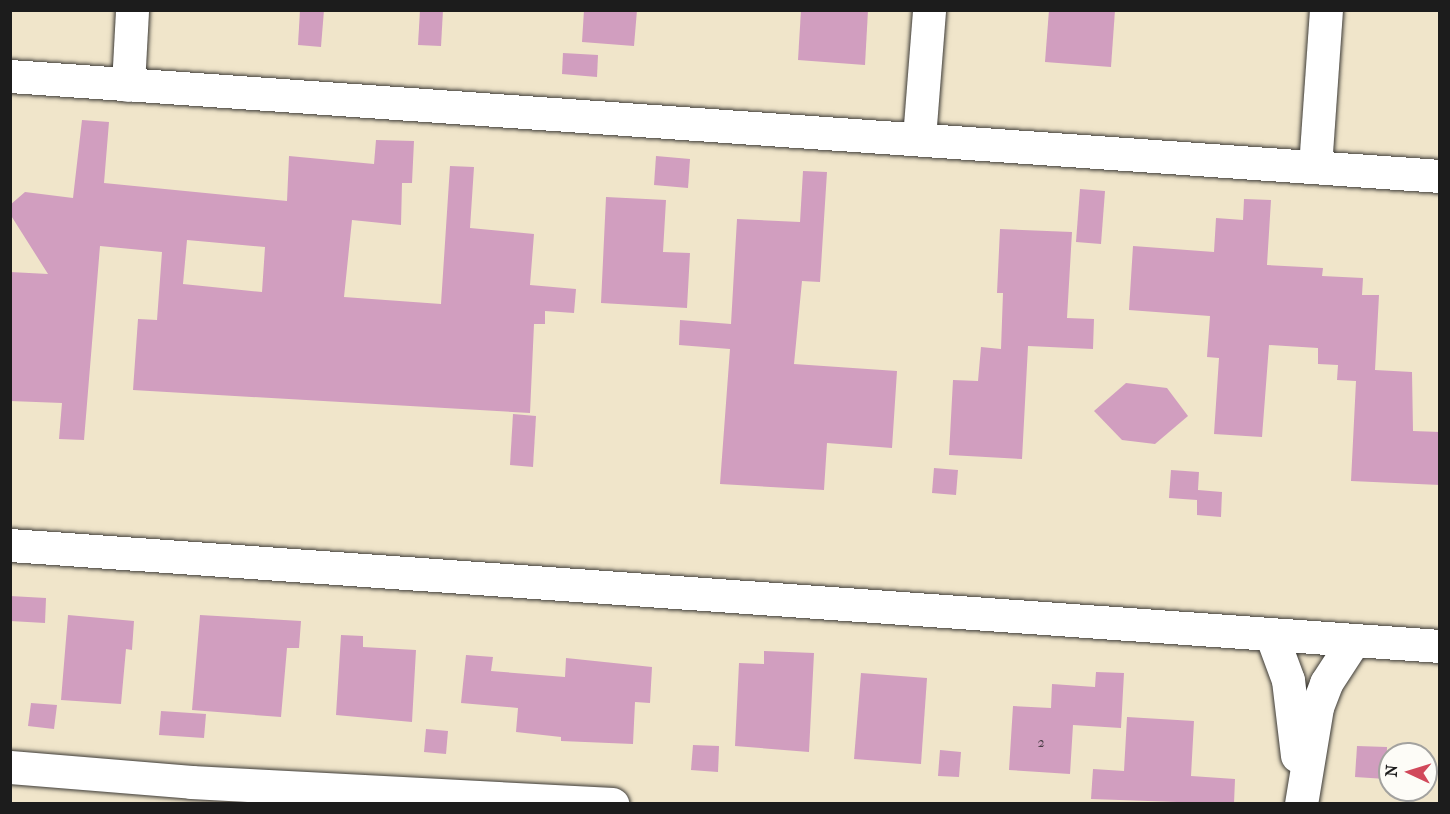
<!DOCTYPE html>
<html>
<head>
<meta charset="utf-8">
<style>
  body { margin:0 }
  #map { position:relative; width:1450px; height:814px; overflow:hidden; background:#f0e5ca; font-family:"IM FELL French Canon",serif }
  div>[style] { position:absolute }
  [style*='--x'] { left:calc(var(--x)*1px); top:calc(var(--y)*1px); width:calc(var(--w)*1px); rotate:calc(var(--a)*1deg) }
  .building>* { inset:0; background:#d19ebf }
  .roads { filter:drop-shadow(0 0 2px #3c3a36) drop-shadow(0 0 2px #3c3a36) }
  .minor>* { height:33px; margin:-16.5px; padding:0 16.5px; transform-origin:16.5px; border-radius:16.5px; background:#fff }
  span { translate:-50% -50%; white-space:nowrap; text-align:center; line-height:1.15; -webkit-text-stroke:4.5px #fdfcf7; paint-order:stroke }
  .number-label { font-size:14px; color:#493c45 }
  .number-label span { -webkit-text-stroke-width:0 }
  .frame { position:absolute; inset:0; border:12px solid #1c1c1c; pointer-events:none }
  .north { position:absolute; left:1378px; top:742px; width:60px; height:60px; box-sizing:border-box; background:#fdfcf7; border:2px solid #a3a29f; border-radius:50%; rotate:274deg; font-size:16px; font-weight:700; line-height:24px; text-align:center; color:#1c1c1c }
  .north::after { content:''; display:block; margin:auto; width:21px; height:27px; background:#d1495b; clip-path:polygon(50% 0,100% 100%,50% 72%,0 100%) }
</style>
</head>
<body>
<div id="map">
  <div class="building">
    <i style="clip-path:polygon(300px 10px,324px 10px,321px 47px,298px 45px)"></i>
    <i style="clip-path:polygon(420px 10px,443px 10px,441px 46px,418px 45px)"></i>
    <i style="clip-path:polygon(584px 10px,637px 10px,634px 46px,582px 42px)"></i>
    <i style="clip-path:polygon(801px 10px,868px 10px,865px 65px,798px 60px)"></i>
    <i style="clip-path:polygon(1049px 10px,1115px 10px,1111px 67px,1045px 62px)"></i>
    <i style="clip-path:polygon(563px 53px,598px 55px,597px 77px,562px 74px)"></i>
    <i style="clip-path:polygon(evenodd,82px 120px,109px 122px,104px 183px,287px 201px,289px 156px,374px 164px,376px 140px,414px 141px,412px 183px,402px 183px,401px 225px,352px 220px,344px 297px,441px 304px,450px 166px,474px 167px,470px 228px,534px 234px,530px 285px,576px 289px,574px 313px,545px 311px,545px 324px,534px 324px,530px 413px,133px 390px,138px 319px,157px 320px,162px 252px,100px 246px,84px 440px,59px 439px,62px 403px,10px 401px,10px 272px,48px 274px,10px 214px,10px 205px,25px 192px,73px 198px,82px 120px,187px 240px,265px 247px,262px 292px,183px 284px,187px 240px)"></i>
    <i style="clip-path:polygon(656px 156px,690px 159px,688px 188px,654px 185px)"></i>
    <i style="clip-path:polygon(803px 171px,827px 172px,820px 282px,802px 281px,794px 364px,897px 371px,892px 448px,827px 443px,824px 490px,720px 484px,730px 349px,679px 345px,680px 320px,731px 324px,737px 219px,800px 222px)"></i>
    <i style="clip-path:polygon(1080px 189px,1105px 191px,1101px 244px,1076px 242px)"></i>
    <i style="clip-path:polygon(606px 197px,666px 200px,663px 252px,690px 253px,687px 308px,601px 303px)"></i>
    <i style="clip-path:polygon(1244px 199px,1271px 200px,1267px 265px,1323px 268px,1322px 276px,1363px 278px,1362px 295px,1379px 295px,1375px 370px,1412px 372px,1413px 431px,1440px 432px,1440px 485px,1351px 481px,1356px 381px,1337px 380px,1338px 365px,1318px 364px,1318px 348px,1269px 345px,1262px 437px,1214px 434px,1219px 358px,1207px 357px,1210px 316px,1129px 310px,1133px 246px,1214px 252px,1216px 218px,1243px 220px)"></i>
    <i style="clip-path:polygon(1000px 229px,1072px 232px,1067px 318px,1094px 319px,1093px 349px,1028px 346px,1022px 459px,949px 455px,953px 380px,978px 381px,981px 347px,1001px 349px,1003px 293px,997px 293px)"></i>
    <i style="clip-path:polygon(1126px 383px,1167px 388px,1188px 416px,1155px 444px,1122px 440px,1094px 411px)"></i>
    <i style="clip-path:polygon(513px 414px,536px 416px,533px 467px,510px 465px)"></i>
    <i style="clip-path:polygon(934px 468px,958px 470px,956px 495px,932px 493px)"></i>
    <i style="clip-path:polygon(1171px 470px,1199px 472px,1198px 490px,1222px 492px,1221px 517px,1197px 515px,1197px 500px,1169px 498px)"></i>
    <i style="clip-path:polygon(10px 596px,46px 598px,45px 623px,10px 621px)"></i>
    <i style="clip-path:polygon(68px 615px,134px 621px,132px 650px,126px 649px,121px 704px,61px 700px)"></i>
    <i style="clip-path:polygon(200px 615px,301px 621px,299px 648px,287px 648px,281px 717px,192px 710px)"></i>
    <i style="clip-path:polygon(341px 635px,363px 636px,363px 647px,416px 650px,412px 722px,336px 715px)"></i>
    <i style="clip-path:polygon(764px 651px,814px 653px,809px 752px,735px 746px,739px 663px,764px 664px)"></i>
    <i style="clip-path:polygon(466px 655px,493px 657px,491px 671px,565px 677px,566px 658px,652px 667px,650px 703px,635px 702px,633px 744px,561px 741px,561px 737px,516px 732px,518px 708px,461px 703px)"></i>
    <i style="clip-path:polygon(1096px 672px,1124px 673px,1121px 728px,1073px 725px,1070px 774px,1009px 770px,1013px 706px,1051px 708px,1052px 684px,1095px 687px)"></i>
    <i style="clip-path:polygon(861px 673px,927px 678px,921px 764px,854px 759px)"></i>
    <i style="clip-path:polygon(31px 703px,57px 705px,54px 729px,28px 726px)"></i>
    <i style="clip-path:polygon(161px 711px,206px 714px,204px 738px,159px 735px)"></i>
    <i style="clip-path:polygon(1127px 717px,1194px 721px,1191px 776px,1235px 779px,1234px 804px,1091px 799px,1093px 769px,1124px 771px)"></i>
    <i style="clip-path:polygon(426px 729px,448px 731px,446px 754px,424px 752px)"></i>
    <i style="clip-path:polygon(693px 745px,719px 746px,718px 772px,691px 770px)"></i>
    <i style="clip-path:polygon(1357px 746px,1387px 747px,1386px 779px,1355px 777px)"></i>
    <i style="clip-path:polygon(940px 750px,961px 752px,959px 777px,938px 776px)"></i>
  </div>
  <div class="roads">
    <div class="minor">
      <i style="--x:10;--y:76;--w:1433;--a:4"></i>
      <i style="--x:128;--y:85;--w:75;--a:-86.9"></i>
      <i style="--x:919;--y:138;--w:128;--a:-85.5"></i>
      <i style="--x:1315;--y:167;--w:157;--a:-86"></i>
      <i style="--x:10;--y:545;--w:1434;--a:4.04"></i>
      <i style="--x:1271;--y:634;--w:49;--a:69.7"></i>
      <i style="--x:1288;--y:680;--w:76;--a:83.2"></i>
      <i style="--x:10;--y:767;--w:182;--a:4.7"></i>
      <i style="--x:191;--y:782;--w:422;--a:3"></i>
      <i style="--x:1301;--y:804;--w:98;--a:-80.6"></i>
      <i style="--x:1317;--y:707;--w:26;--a:-69"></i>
      <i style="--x:1326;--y:683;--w:51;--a:-56.9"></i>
    </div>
  </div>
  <div class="number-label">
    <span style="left:1041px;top:743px">2</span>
  </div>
  <div class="frame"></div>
  <div class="north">N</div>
</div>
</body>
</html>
